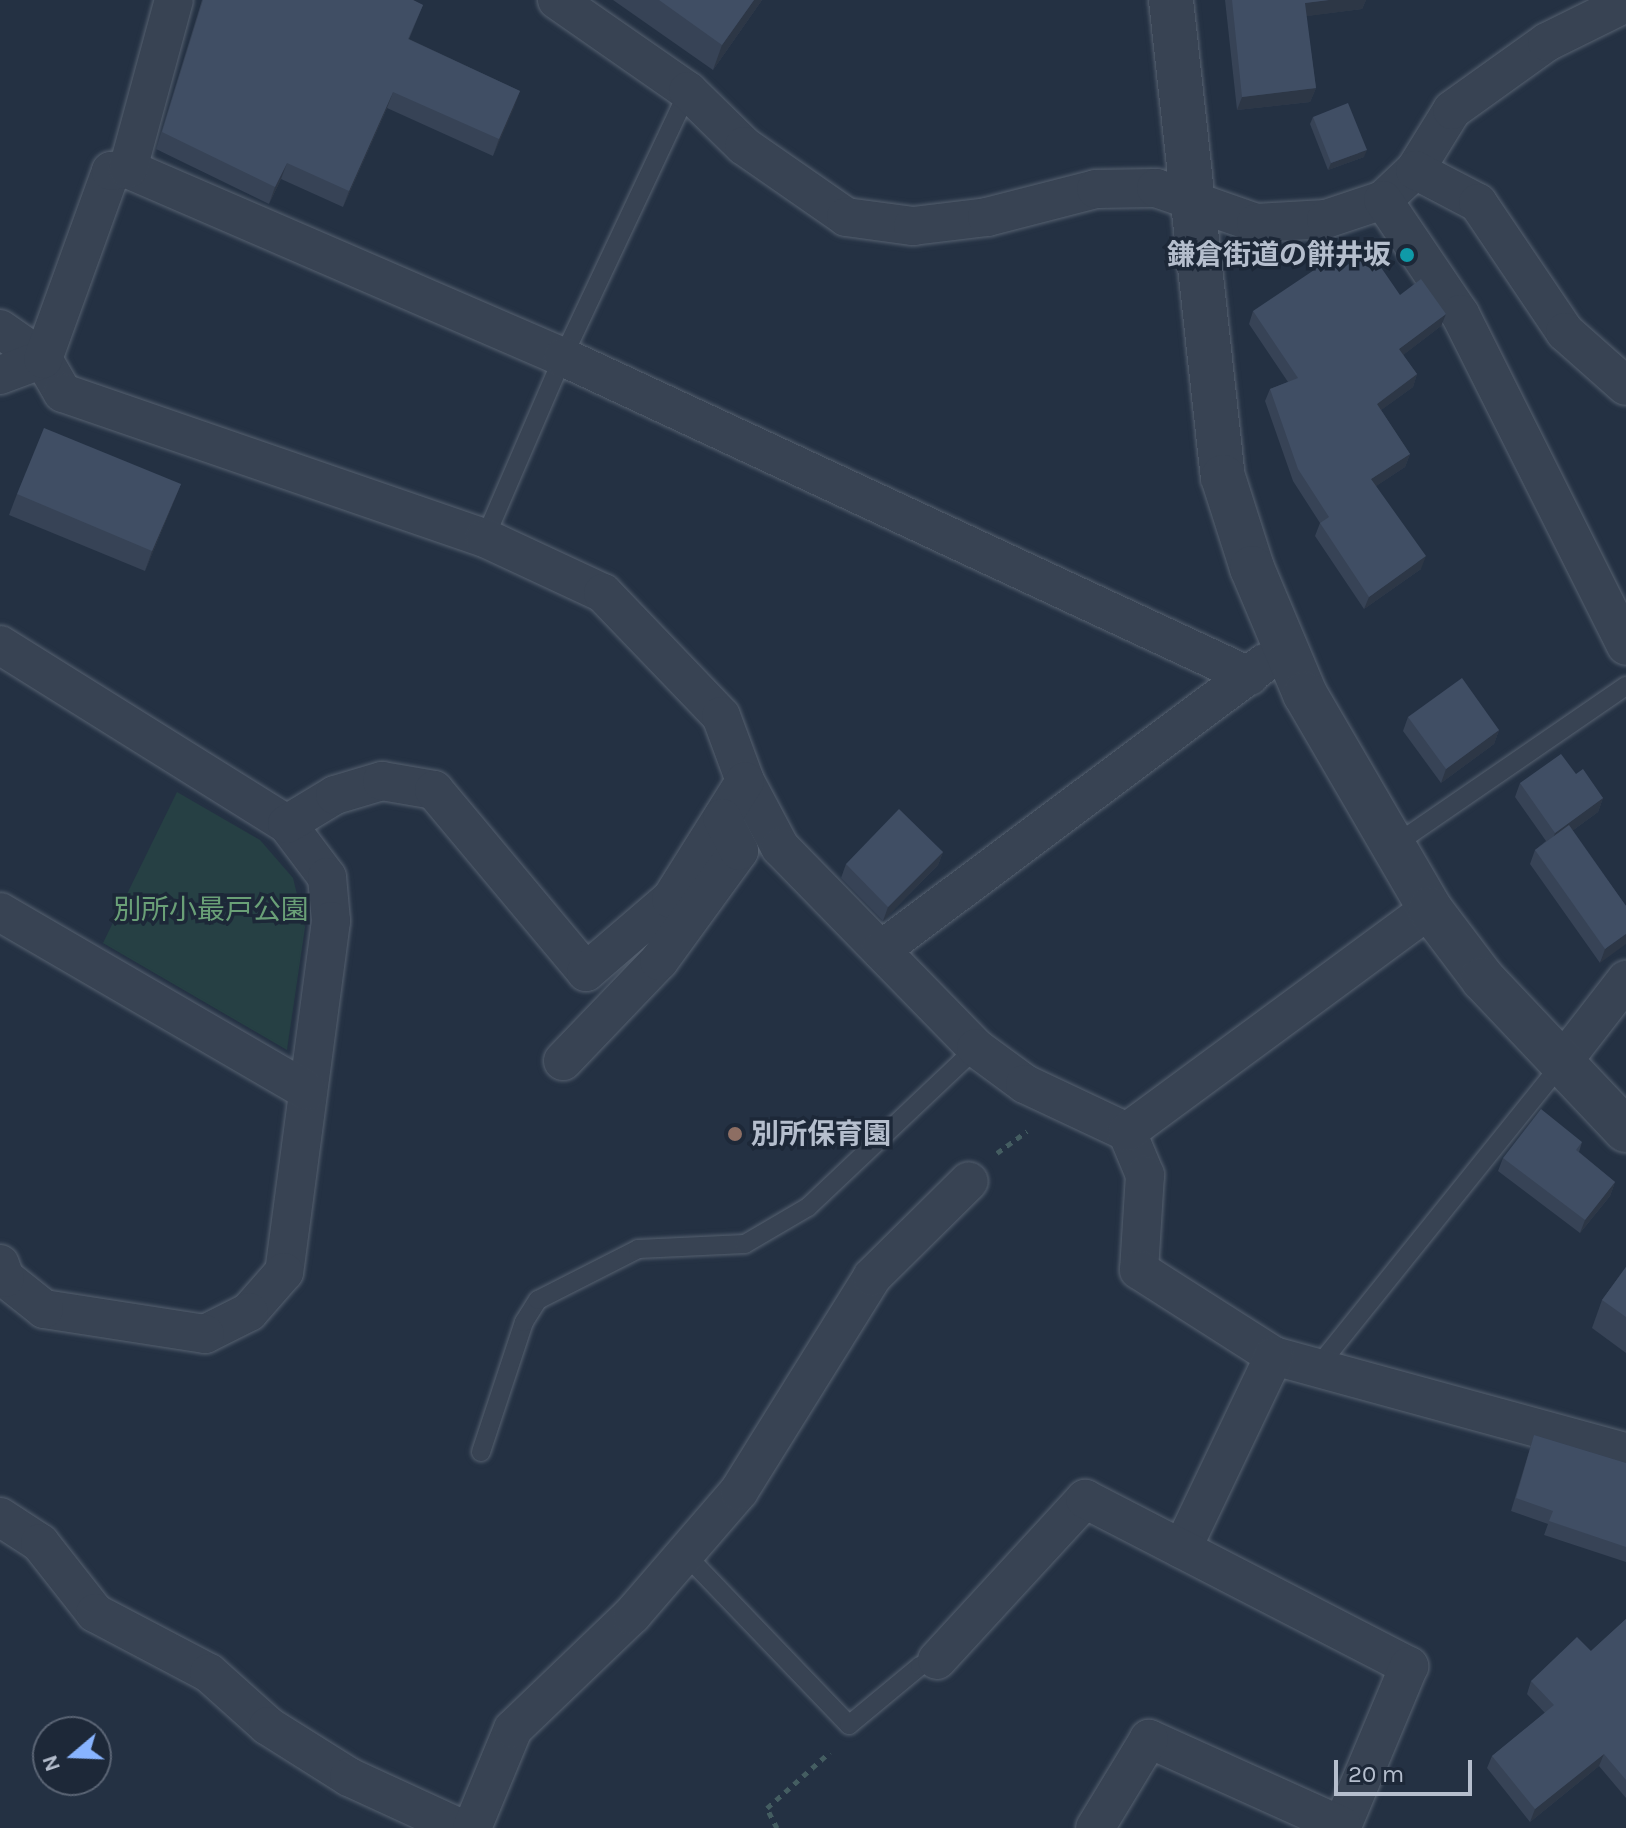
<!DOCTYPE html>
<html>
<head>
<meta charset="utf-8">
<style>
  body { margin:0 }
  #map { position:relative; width:1626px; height:1828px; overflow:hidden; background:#243143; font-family:Karla,"Noto Sans JP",sans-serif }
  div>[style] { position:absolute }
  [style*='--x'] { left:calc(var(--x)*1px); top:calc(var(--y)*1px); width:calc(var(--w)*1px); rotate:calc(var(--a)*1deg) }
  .green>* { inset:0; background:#264044 }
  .path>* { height:5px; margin-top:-2.5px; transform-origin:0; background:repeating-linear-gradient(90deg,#445d61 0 6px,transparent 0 12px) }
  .roads { filter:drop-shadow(0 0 2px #566170) drop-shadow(0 0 2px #566170) }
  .service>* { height:18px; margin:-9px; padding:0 9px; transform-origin:9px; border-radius:9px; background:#384353 }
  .minor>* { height:38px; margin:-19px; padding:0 19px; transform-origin:19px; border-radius:19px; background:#384353 }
  .tertiary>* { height:44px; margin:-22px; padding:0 22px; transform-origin:22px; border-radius:22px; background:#384353 }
  .wall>* { inset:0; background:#374356 }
  .shaded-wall>* { inset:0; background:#2d3746 }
  .building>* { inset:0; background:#404e64 }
  .dots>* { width:22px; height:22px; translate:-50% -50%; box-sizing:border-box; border:4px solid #1d2838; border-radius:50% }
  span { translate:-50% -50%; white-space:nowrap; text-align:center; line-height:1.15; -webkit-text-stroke:7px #1d2838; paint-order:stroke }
  .poi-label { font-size:28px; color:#b5becd; font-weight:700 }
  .right { translate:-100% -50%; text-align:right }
  .left { translate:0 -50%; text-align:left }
  .park-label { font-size:28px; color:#6aa077 }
  .north { position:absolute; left:32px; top:1716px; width:80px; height:80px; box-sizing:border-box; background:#1d2838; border:2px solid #5a6474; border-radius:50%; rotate:251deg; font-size:22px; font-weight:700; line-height:32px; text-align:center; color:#b5becd }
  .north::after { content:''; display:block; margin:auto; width:28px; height:36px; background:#88b4ff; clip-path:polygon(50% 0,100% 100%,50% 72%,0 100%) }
  .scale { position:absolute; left:1334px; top:1760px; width:138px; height:36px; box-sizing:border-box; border:4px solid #b5becd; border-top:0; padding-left:10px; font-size:24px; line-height:28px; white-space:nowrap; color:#b5becd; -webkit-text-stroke:6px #1d2838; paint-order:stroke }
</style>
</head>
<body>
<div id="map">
  <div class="green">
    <i style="clip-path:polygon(177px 792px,260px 840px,293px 878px,305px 927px,287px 1050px,103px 943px)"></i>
  </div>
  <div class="path">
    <i style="--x:997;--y:1153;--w:37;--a:-36"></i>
    <i style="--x:777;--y:1828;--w:22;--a:-117"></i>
    <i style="--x:767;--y:1808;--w:84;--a:-41.6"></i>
  </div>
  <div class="roads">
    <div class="service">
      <i style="--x:485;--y:538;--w:197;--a:-66.7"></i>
      <i style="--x:563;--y:357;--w:294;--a:-64.8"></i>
      <i style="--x:1393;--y:846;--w:283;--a:-34.5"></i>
      <i style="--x:1316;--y:1369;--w:390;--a:-51.2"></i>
      <i style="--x:481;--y:1452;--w:137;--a:-71.7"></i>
      <i style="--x:524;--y:1322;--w:26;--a:-58"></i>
      <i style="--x:538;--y:1300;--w:112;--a:-27"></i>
      <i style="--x:638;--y:1249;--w:107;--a:-2.7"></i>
      <i style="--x:745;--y:1244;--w:73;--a:-30.4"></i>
      <i style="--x:808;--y:1207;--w:231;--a:-43.4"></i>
      <i style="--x:685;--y:1554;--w:237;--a:46.2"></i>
      <i style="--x:849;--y:1725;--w:92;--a:-39.7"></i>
      <i style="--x:920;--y:1666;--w:18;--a:-19"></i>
    </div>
    <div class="minor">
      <i style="--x:557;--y:0;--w:160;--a:34.8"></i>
      <i style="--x:688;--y:91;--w:78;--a:44.5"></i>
      <i style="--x:744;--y:146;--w:124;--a:34.8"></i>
      <i style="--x:846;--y:217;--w:68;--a:7.7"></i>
      <i style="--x:913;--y:226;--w:75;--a:-6.9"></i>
      <i style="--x:987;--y:217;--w:113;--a:-14.4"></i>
      <i style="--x:1096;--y:189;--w:60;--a:-1"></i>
      <i style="--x:1156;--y:188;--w:106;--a:19.3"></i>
      <i style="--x:1256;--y:223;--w:70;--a:-3.3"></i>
      <i style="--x:1326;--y:219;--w:60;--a:-18.4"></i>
      <i style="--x:1383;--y:200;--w:44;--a:-43.2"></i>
      <i style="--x:1415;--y:170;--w:70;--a:-58.3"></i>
      <i style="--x:1452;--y:110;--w:117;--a:-35.6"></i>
      <i style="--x:1547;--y:42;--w:88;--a:-26.3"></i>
      <i style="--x:128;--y:169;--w:474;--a:23.4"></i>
      <i style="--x:563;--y:357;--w:757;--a:24.94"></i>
      <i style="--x:1415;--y:170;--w:71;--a:27.6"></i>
      <i style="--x:1478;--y:203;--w:156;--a:56"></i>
      <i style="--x:1565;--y:332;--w:81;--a:41.5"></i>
      <i style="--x:1383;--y:200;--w:138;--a:56"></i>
      <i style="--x:1460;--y:314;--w:371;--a:63.4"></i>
      <i style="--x:0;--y:329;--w:52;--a:34.9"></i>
      <i style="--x:43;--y:359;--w:39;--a:60"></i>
      <i style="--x:63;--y:393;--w:446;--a:19"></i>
      <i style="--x:485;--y:538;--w:130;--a:25"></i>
      <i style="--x:603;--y:593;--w:170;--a:46.2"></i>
      <i style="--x:721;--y:716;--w:69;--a:69.7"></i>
      <i style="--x:745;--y:781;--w:75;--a:62.1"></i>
      <i style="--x:780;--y:847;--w:281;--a:45.7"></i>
      <i style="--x:976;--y:1048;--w:61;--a:36.3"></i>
      <i style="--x:1025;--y:1084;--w:113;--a:25.2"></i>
      <i style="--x:1127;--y:1132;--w:47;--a:67.3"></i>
      <i style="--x:1145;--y:1175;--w:95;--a:93.6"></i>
      <i style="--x:1139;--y:1270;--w:160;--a:32.5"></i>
      <i style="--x:1274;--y:1356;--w:365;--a:15.3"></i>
      <i style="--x:0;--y:375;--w:46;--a:-20.4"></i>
      <i style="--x:43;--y:359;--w:200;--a:-70.1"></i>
      <i style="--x:111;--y:171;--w:17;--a:-7"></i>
      <i style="--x:128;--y:169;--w:175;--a:-74.8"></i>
      <i style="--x:0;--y:645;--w:338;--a:32"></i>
      <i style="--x:287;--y:824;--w:66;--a:53"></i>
      <i style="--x:327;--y:877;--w:44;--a:84.8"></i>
      <i style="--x:331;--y:921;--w:354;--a:97.6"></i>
      <i style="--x:284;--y:1272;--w:53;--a:131.2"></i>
      <i style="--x:249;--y:1312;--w:49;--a:153.4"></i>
      <i style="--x:205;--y:1334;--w:163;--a:-171.2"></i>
      <i style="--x:44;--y:1309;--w:50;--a:-141.5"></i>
      <i style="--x:5;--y:1278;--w:15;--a:-110"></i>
      <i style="--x:287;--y:824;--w:56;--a:-31.1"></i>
      <i style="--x:335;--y:795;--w:49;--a:-16.6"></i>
      <i style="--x:382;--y:781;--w:53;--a:9.8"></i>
      <i style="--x:434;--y:790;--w:237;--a:50.1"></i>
      <i style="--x:586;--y:972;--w:112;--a:-40.7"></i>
      <i style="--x:671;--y:899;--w:139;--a:-57.9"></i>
      <i style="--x:0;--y:912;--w:356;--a:30.2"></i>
      <i style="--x:881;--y:950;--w:479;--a:-36.8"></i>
      <i style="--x:563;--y:1061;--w:139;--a:-46.2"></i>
      <i style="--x:659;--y:961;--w:136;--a:-54"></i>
      <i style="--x:739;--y:851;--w:37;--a:-117"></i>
      <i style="--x:1560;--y:1065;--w:108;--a:-52.2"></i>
      <i style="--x:1127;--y:1132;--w:376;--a:-36.4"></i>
      <i style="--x:0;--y:1517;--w:48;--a:33"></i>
      <i style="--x:40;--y:1543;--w:89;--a:51.8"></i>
      <i style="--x:95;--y:1613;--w:129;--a:27.8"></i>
      <i style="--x:209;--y:1673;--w:79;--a:41.9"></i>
      <i style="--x:268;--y:1726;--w:96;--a:32.2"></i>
      <i style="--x:349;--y:1777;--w:122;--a:24.7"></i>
      <i style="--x:1182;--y:1549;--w:214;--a:-64.5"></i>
      <i style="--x:937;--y:1660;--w:219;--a:-47.4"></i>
      <i style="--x:1085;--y:1499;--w:365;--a:27.3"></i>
      <i style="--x:1409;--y:1666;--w:173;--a:112.7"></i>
      <i style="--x:1342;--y:1826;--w:212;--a:-155.7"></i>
      <i style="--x:1149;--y:1739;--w:104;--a:121.2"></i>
      <i style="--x:472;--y:1828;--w:107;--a:-67.5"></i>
      <i style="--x:513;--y:1729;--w:165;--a:-43.8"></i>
      <i style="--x:632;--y:1615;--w:164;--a:-49.2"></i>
      <i style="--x:739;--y:1491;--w:252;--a:-58.1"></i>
      <i style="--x:872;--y:1277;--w:136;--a:-44.7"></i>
    </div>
    <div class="tertiary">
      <i style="--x:1171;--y:0;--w:480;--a:83.8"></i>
      <i style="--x:1223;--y:477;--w:96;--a:72.3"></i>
      <i style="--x:1252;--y:568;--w:137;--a:67.2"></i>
      <i style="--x:1305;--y:694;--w:249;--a:59.8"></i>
      <i style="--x:1430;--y:909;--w:88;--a:52.9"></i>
      <i style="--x:1483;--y:979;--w:208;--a:46.6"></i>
    </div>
  </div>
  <div class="wall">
    <i style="clip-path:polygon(202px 0,413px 0,423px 5px,409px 39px,520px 91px,493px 156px,387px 108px,343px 207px,281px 179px,269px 204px,156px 149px)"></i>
    <i style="clip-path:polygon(613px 0,762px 0,713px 70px)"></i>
    <i style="clip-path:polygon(1225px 0,1366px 0,1362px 9px,1306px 16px,1316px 88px,1310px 102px,1237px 110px)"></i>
    <i style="clip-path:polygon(1313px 117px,1364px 157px,1328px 170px,1310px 124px)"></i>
    <i style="clip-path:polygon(1400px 295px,1446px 314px,1441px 326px,1403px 355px,1417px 374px,1413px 387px,1381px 410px,1410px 454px,1405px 467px,1376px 486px,1421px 569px,1364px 609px,1315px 536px,1320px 523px,1293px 481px,1265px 401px,1270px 389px,1288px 382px,1249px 324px,1253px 311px)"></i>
    <i style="clip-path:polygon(181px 484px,145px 571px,9px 515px,17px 494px)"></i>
    <i style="clip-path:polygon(1408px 717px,1499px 730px,1494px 744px,1441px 783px,1403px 731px)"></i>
    <i style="clip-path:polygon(1576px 774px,1603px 798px,1598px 812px,1572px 831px,1626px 906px,1600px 963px,1530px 864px,1535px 850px,1546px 841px,1515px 797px,1520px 783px)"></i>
    <i style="clip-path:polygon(943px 852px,938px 865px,883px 921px,841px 878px,846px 864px)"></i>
    <i style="clip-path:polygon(1582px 1142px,1579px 1152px,1615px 1182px,1610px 1196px,1580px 1233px,1498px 1171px,1503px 1158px)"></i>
    <i style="clip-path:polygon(1626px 1267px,1626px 1353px,1592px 1328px,1602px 1300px)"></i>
    <i style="clip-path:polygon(1534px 1435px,1626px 1463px,1626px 1562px,1544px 1535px,1548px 1524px,1511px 1511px)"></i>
    <i style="clip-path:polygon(1626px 1619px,1626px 1798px,1599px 1766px,1530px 1822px,1487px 1768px,1492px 1756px,1545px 1713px,1527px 1694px,1531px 1681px,1591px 1651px)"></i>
  </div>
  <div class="shaded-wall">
    <i style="clip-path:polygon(754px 0,762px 0,713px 70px,722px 45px)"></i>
    <i style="clip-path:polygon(1329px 0,1366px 0,1362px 9px,1300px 17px,1305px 3px)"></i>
    <i style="clip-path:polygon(1316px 88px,1310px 102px,1237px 110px,1242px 97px)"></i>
    <i style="clip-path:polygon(520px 91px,514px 108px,493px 156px,499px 139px)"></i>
    <i style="clip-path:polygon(393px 92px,387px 108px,343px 207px,349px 191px)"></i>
    <i style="clip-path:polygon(1367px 150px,1364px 157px,1328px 170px,1331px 163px)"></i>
    <i style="clip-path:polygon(287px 163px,281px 179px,269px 204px,275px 187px)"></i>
    <i style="clip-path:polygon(1446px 314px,1441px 326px,1394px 362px,1399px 349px)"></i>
    <i style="clip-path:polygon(1417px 374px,1413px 387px,1373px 416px,1377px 404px)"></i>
    <i style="clip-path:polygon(1410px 454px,1405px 467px,1367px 492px,1371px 479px)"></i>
    <i style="clip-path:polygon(181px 484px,173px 504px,145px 571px,152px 551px)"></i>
    <i style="clip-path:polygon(1426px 556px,1421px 569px,1364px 609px,1369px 597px)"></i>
    <i style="clip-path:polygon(1499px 730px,1494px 744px,1441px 783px,1446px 769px)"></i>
    <i style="clip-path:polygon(1603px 798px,1598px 812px,1550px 847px,1555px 833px)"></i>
    <i style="clip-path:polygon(943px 852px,938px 865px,883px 921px,888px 907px)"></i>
    <i style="clip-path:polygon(1626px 934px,1626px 944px,1600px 963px,1605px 949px)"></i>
    <i style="clip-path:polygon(1615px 1182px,1610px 1196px,1580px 1233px,1585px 1220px)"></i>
    <i style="clip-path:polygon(1604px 1754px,1599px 1766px,1530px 1822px,1535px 1809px)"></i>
  </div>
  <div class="building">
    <i style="clip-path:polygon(203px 0,413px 0,423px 5px,408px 39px,520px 91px,499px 139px,393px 92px,349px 191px,287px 163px,275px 187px,162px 132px)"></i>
    <i style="clip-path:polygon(659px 0,754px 0,722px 45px)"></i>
    <i style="clip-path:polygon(1232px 0,1329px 0,1305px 3px,1316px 88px,1242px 97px)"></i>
    <i style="clip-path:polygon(1348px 103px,1367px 150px,1331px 163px,1313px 117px)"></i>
    <i style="clip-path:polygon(1369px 250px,1400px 295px,1421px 279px,1446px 314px,1399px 349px,1417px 374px,1377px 404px,1410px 454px,1371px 479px,1426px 556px,1369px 597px,1320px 523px,1329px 517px,1298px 469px,1270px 389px,1298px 378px,1253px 311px,1335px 256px,1343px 268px)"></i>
    <i style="clip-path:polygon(44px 428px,181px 484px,152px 551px,17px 494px)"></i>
    <i style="clip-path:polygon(1462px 678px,1499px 730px,1446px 769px,1408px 717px)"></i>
    <i style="clip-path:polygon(1561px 754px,1576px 774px,1583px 769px,1603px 798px,1555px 833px,1520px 783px)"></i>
    <i style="clip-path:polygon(899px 809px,943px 852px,888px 907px,846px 864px)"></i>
    <i style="clip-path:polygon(1569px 825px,1626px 906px,1626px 934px,1605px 949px,1535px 850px)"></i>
    <i style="clip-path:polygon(1541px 1109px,1582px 1142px,1576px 1150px,1615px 1182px,1585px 1220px,1503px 1158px)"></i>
    <i style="clip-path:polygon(1626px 1267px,1626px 1317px,1602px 1300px)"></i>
    <i style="clip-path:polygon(1534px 1435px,1626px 1463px,1626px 1547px,1549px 1521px,1553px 1511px,1516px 1498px)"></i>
    <i style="clip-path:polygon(1626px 1619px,1626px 1780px,1604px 1754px,1535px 1809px,1492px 1756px,1554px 1705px,1531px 1681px,1577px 1637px,1591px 1651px)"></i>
  </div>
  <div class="dots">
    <i style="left:1407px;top:255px;background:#0f9aa8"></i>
    <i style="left:735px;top:1134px;background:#8d6e63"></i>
  </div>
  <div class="poi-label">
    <span class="right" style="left:1391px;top:255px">鎌倉街道の餅井坂</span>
    <span class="left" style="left:751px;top:1134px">別所保育園</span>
  </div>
  <div class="park-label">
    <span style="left:211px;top:910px">別所小最戸公園</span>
  </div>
  <div class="north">N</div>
  <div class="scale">20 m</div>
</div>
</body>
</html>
